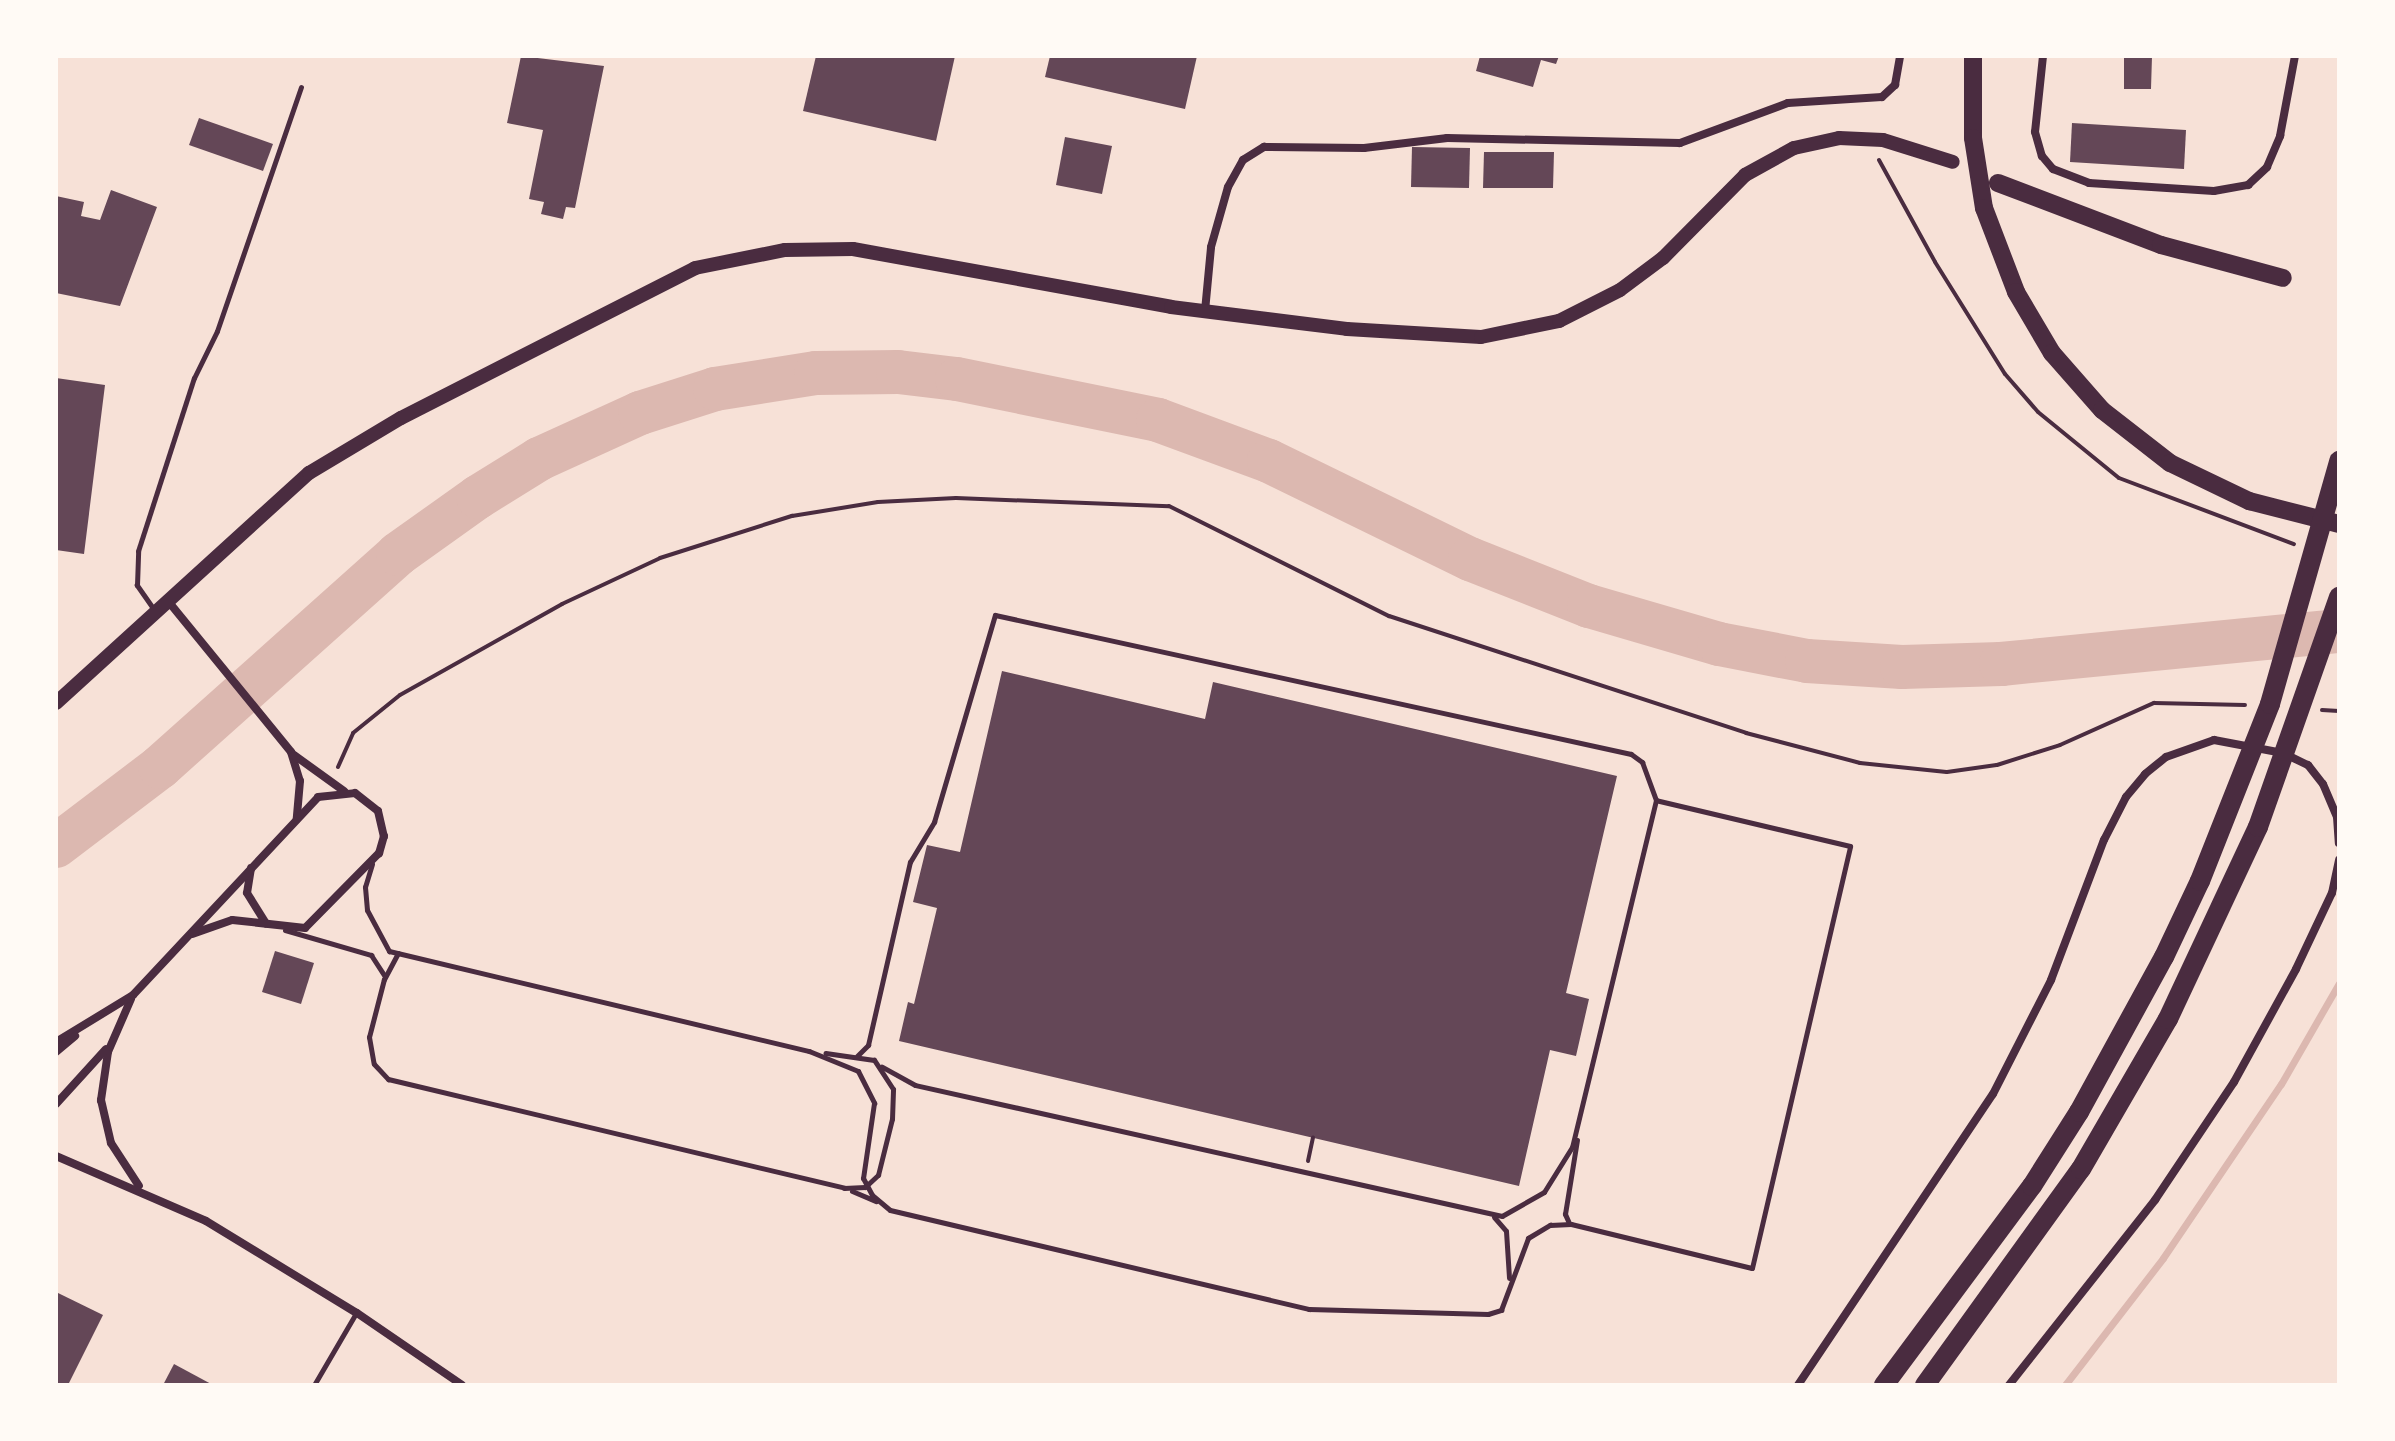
<!DOCTYPE html>
<html>
<head>
<meta charset="utf-8">
<style>
  body { margin:0 }
  #map { position:relative; width:2395px; height:1441px; overflow:hidden; background:#f7e1d7; font-family:Quicksand,sans-serif }
  div>[style] { position:absolute }
  [style*='--x'] { left:calc(var(--x)*1px); top:calc(var(--y)*1px); width:calc(var(--w)*1px); rotate:calc(var(--a)*1deg) }
  .stream>* { height:7px; margin:-3.5px; padding:0 3.5px; transform-origin:3.5px; border-radius:3.5px; background:#dcb8b0 }
  .river>* { height:44px; margin:-22px; padding:0 22px; transform-origin:22px; border-radius:22px; background:#dcb8b0 }
  .building>* { inset:0; background:#644757 }
  .path>* { height:4px; margin:-2px; padding:0 2px; transform-origin:2px; border-radius:2px; background:#4a2c40 }
  .service>* { height:5px; margin:-2.5px; padding:0 2.5px; transform-origin:2.5px; border-radius:2.5px; background:#4a2c40 }
  .minor>* { height:8px; margin:-4px; padding:0 4px; transform-origin:4px; border-radius:4px; background:#4a2c40 }
  .secondary>* { height:14px; margin:-7px; padding:0 7px; transform-origin:7px; border-radius:7px; background:#4a2c40 }
  .trunk>* { height:18px; margin:-9px; padding:0 9px; transform-origin:9px; border-radius:9px; background:#4a2c40 }
  .motorway>* { height:20px; margin:-10px; padding:0 10px; transform-origin:10px; border-radius:10px; background:#4a2c40 }
  span { translate:-50% -50%; white-space:nowrap; text-align:center; line-height:1.15; -webkit-text-stroke:6px #fffaf5; paint-order:stroke }
  .frame { position:absolute; inset:0; border:58px solid #fffaf5; pointer-events:none }
</style>
</head>
<body>
<div id="map">
  <div class="stream">
    <i style="--x:2065;--y:1385;--w:160;--a:-52.3"></i>
    <i style="--x:2163;--y:1258;--w:210;--a:-55.9"></i>
    <i style="--x:2281;--y:1084;--w:116;--a:-60.1"></i>
  </div>
  <div class="river">
    <i style="--x:56;--y:846;--w:131;--a:-37.2"></i>
    <i style="--x:160;--y:767;--w:319;--a:-41.8"></i>
    <i style="--x:398;--y:554;--w:98;--a:-35.5"></i>
    <i style="--x:478;--y:497;--w:72;--a:-31.9"></i>
    <i style="--x:539;--y:459;--w:111;--a:-24.5"></i>
    <i style="--x:640;--y:413;--w:79;--a:-17.7"></i>
    <i style="--x:715;--y:389;--w:102;--a:-9"></i>
    <i style="--x:816;--y:373;--w:82;--a:-0.7"></i>
    <i style="--x:898;--y:372;--w:59;--a:6.8"></i>
    <i style="--x:957;--y:379;--w:205;--a:11.5"></i>
    <i style="--x:1158;--y:420;--w:118;--a:20.3"></i>
    <i style="--x:1269;--y:461;--w:224;--a:26"></i>
    <i style="--x:1470;--y:559;--w:128;--a:21.6"></i>
    <i style="--x:1589;--y:606;--w:135;--a:16.3"></i>
    <i style="--x:1719;--y:644;--w:90;--a:10.9"></i>
    <i style="--x:1807;--y:661;--w:95;--a:3.6"></i>
    <i style="--x:1902;--y:667;--w:99;--a:-1.7"></i>
    <i style="--x:2001;--y:664;--w:340;--a:-5.6"></i>
  </div>
  <div class="building">
    <i style="clip-path:polygon(521px 56px,604px 66px,575px 208px,566px 207px,563px 219px,541px 214px,544px 202px,529px 199px,543px 130px,507px 123px)"></i>
    <i style="clip-path:polygon(816px 56px,955px 56px,936px 141px,803px 111px)"></i>
    <i style="clip-path:polygon(1050px 56px,1197px 56px,1185px 109px,1045px 77px)"></i>
    <i style="clip-path:polygon(1480px 56px,1559px 56px,1556px 64px,1541px 60px,1533px 87px,1476px 71px)"></i>
    <i style="clip-path:polygon(2124px 56px,2152px 56px,2151px 89px,2124px 89px)"></i>
    <i style="clip-path:polygon(199px 118px,273px 144px,263px 171px,189px 145px)"></i>
    <i style="clip-path:polygon(2072px 123px,2186px 130px,2184px 169px,2070px 162px)"></i>
    <i style="clip-path:polygon(1065px 137px,1112px 146px,1102px 194px,1056px 185px)"></i>
    <i style="clip-path:polygon(1412px 147px,1470px 148px,1469px 188px,1411px 187px)"></i>
    <i style="clip-path:polygon(1484px 152px,1554px 152px,1553px 188px,1483px 188px)"></i>
    <i style="clip-path:polygon(111px 190px,157px 207px,120px 306px,56px 293px,56px 196px,84px 202px,81px 216px,100px 220px)"></i>
    <i style="clip-path:polygon(56px 378px,105px 385px,84px 554px,56px 550px)"></i>
    <i style="clip-path:polygon(1002px 671px,1205px 719px,1213px 682px,1617px 776px,1566px 993px,1589px 999px,1576px 1056px,1550px 1050px,1519px 1186px,899px 1041px,908px 1002px,914px 1004px,937px 908px,913px 902px,927px 845px,960px 852px)"></i>
    <i style="clip-path:polygon(275px 951px,314px 963px,301px 1004px,262px 992px)"></i>
    <i style="clip-path:polygon(56px 1292px,103px 1315px,68px 1385px,56px 1385px)"></i>
    <i style="clip-path:polygon(174px 1364px,213px 1385px,163px 1385px)"></i>
  </div>
  <div class="path">
    <i style="--x:1879;--y:160;--w:116;--a:61.2"></i>
    <i style="--x:1935;--y:262;--w:132;--a:58"></i>
    <i style="--x:2005;--y:374;--w:50;--a:49"></i>
    <i style="--x:2038;--y:412;--w:104;--a:39.2"></i>
    <i style="--x:2119;--y:478;--w:187;--a:20.7"></i>
    <i style="--x:2322;--y:710;--w:17;--a:3"></i>
    <i style="--x:338;--y:767;--w:37;--a:-66"></i>
    <i style="--x:353;--y:733;--w:60;--a:-39"></i>
    <i style="--x:400;--y:695;--w:186;--a:-29.3"></i>
    <i style="--x:562;--y:604;--w:108;--a:-25.1"></i>
    <i style="--x:660;--y:558;--w:139;--a:-17.7"></i>
    <i style="--x:792;--y:516;--w:87;--a:-9.2"></i>
    <i style="--x:878;--y:502;--w:78;--a:-2.9"></i>
    <i style="--x:956;--y:498;--w:213;--a:2.2"></i>
    <i style="--x:1169;--y:506;--w:246;--a:26.6"></i>
    <i style="--x:1389;--y:616;--w:376;--a:18.1"></i>
    <i style="--x:1746;--y:733;--w:118;--a:14.7"></i>
    <i style="--x:1860;--y:763;--w:87;--a:5.9"></i>
    <i style="--x:1947;--y:772;--w:50;--a:-8"></i>
    <i style="--x:1997;--y:765;--w:66;--a:-17.6"></i>
    <i style="--x:2060;--y:745;--w:103;--a:-24.1"></i>
    <i style="--x:2154;--y:703;--w:91;--a:1.3"></i>
    <i style="--x:1308;--y:1161;--w:24;--a:-78"></i>
  </div>
  <div class="service">
    <i style="--x:155;--y:611;--w:32;--a:-125"></i>
    <i style="--x:137;--y:585;--w:34;--a:-88"></i>
    <i style="--x:138;--y:551;--w:182;--a:-72.1"></i>
    <i style="--x:194;--y:378;--w:52;--a:-63.9"></i>
    <i style="--x:217;--y:331;--w:258;--a:-71"></i>
    <i style="--x:372;--y:864;--w:24;--a:107"></i>
    <i style="--x:365;--y:887;--w:23;--a:85"></i>
    <i style="--x:367;--y:910;--w:47;--a:61.8"></i>
    <i style="--x:389;--y:951;--w:432;--a:13.4"></i>
    <i style="--x:809;--y:1051;--w:53;--a:22.2"></i>
    <i style="--x:858;--y:1071;--w:36;--a:63"></i>
    <i style="--x:874;--y:1103;--w:76;--a:98.3"></i>
    <i style="--x:863;--y:1178;--w:19;--a:62"></i>
    <i style="--x:872;--y:1195;--w:23;--a:40"></i>
    <i style="--x:890;--y:1210;--w:431;--a:13.3"></i>
    <i style="--x:1309;--y:1309;--w:179;--a:1.6"></i>
    <i style="--x:1488;--y:1314;--w:14;--a:-17"></i>
    <i style="--x:1501;--y:1310;--w:77;--a:-69.4"></i>
    <i style="--x:1528;--y:1238;--w:26;--a:-31"></i>
    <i style="--x:1550;--y:1225;--w:21;--a:-3"></i>
    <i style="--x:1571;--y:1224;--w:186;--a:13.7"></i>
    <i style="--x:1752;--y:1268;--w:433;--a:-76.9"></i>
    <i style="--x:1850;--y:846;--w:199;--a:-166.7"></i>
    <i style="--x:1656;--y:800;--w:357;--a:103.6"></i>
    <i style="--x:1572;--y:1147;--w:53;--a:121.9"></i>
    <i style="--x:1544;--y:1192;--w:48;--a:150.3"></i>
    <i style="--x:1502;--y:1216;--w:601;--a:-167.42"></i>
    <i style="--x:915;--y:1085;--w:38;--a:-151"></i>
    <i style="--x:285;--y:930;--w:90;--a:16.2"></i>
    <i style="--x:371;--y:955;--w:24;--a:57"></i>
    <i style="--x:398;--y:953;--w:30;--a:118"></i>
    <i style="--x:384;--y:979;--w:60;--a:104.5"></i>
    <i style="--x:369;--y:1037;--w:27;--a:80"></i>
    <i style="--x:374;--y:1064;--w:21;--a:47"></i>
    <i style="--x:388;--y:1079;--w:469;--a:13.4"></i>
    <i style="--x:844;--y:1188;--w:21;--a:-3"></i>
    <i style="--x:865;--y:1187;--w:18;--a:-43"></i>
    <i style="--x:878;--y:1175;--w:58;--a:-76"></i>
    <i style="--x:892;--y:1119;--w:30;--a:-88"></i>
    <i style="--x:893;--y:1089;--w:35;--a:-123"></i>
    <i style="--x:874;--y:1060;--w:49;--a:-171.7"></i>
    <i style="--x:857;--y:1056;--w:16;--a:-45"></i>
    <i style="--x:868;--y:1045;--w:188;--a:-77.1"></i>
    <i style="--x:910;--y:862;--w:47;--a:-59"></i>
    <i style="--x:934;--y:822;--w:216;--a:-73.6"></i>
    <i style="--x:995;--y:615;--w:651;--a:12.33"></i>
    <i style="--x:1631;--y:754;--w:14;--a:36"></i>
    <i style="--x:1642;--y:762;--w:40;--a:69.8"></i>
    <i style="--x:852;--y:1191;--w:26;--a:23"></i>
    <i style="--x:1494;--y:1217;--w:18;--a:49"></i>
    <i style="--x:1506;--y:1231;--w:47;--a:86.3"></i>
    <i style="--x:1569;--y:1223;--w:10;--a:-114"></i>
    <i style="--x:1565;--y:1214;--w:75;--a:-80.8"></i>
    <i style="--x:314;--y:1385;--w:83;--a:-59.7"></i>
  </div>
  <div class="minor">
    <i style="--x:2043;--y:56;--w:76;--a:96"></i>
    <i style="--x:2035;--y:132;--w:25;--a:74"></i>
    <i style="--x:2042;--y:156;--w:17;--a:50"></i>
    <i style="--x:2053;--y:169;--w:39;--a:21"></i>
    <i style="--x:2089;--y:183;--w:125;--a:3.7"></i>
    <i style="--x:2214;--y:191;--w:35;--a:-10"></i>
    <i style="--x:2248;--y:185;--w:26;--a:-43"></i>
    <i style="--x:2267;--y:167;--w:34;--a:-67"></i>
    <i style="--x:2280;--y:136;--w:81;--a:-79.4"></i>
    <i style="--x:1205;--y:311;--w:64;--a:-84.6"></i>
    <i style="--x:1211;--y:247;--w:62;--a:-74.2"></i>
    <i style="--x:1228;--y:187;--w:31;--a:-61"></i>
    <i style="--x:1243;--y:160;--w:25;--a:-32"></i>
    <i style="--x:1264;--y:147;--w:100;--a:0.6"></i>
    <i style="--x:1364;--y:148;--w:84;--a:-6.9"></i>
    <i style="--x:1447;--y:138;--w:233;--a:1.2"></i>
    <i style="--x:1680;--y:143;--w:115;--a:-20.3"></i>
    <i style="--x:1788;--y:103;--w:94;--a:-3.7"></i>
    <i style="--x:1882;--y:97;--w:18;--a:-43"></i>
    <i style="--x:1895;--y:85;--w:29;--a:-80"></i>
    <i style="--x:168;--y:601;--w:195;--a:50.8"></i>
    <i style="--x:291;--y:752;--w:30;--a:73"></i>
    <i style="--x:300;--y:781;--w:38;--a:95"></i>
    <i style="--x:294;--y:755;--w:62;--a:35.8"></i>
    <i style="--x:251;--y:868;--w:25;--a:99"></i>
    <i style="--x:247;--y:893;--w:36;--a:58"></i>
    <i style="--x:131;--y:999;--w:58;--a:113.5"></i>
    <i style="--x:108;--y:1052;--w:49;--a:98.3"></i>
    <i style="--x:101;--y:1100;--w:44;--a:76.9"></i>
    <i style="--x:111;--y:1143;--w:51;--a:56.9"></i>
    <i style="--x:56;--y:1042;--w:90;--a:-31.4"></i>
    <i style="--x:133;--y:995;--w:271;--a:-46.9"></i>
    <i style="--x:318;--y:797;--w:37;--a:-6"></i>
    <i style="--x:355;--y:793;--w:29;--a:38"></i>
    <i style="--x:378;--y:811;--w:26;--a:77"></i>
    <i style="--x:384;--y:836;--w:18;--a:106"></i>
    <i style="--x:379;--y:853;--w:105;--a:134.6"></i>
    <i style="--x:305;--y:928;--w:73;--a:-173.7"></i>
    <i style="--x:232;--y:920;--w:42;--a:160.7"></i>
    <i style="--x:56;--y:1052;--w:25;--a:-40"></i>
    <i style="--x:56;--y:1104;--w:74;--a:-47.7"></i>
    <i style="--x:56;--y:1156;--w:163;--a:23.4"></i>
    <i style="--x:206;--y:1221;--w:177;--a:31.4"></i>
    <i style="--x:357;--y:1313;--w:127;--a:34.4"></i>
    <i style="--x:1798;--y:1385;--w:350;--a:-56.2"></i>
    <i style="--x:1993;--y:1094;--w:128;--a:-63"></i>
    <i style="--x:2051;--y:980;--w:150;--a:-69.3"></i>
    <i style="--x:2104;--y:840;--w:48;--a:-62.9"></i>
    <i style="--x:2126;--y:797;--w:30;--a:-50"></i>
    <i style="--x:2145;--y:774;--w:27;--a:-39"></i>
    <i style="--x:2166;--y:757;--w:51;--a:-19.5"></i>
    <i style="--x:2214;--y:740;--w:70;--a:10.7"></i>
    <i style="--x:2283;--y:753;--w:28;--a:26"></i>
    <i style="--x:2308;--y:765;--w:24;--a:52"></i>
    <i style="--x:2323;--y:784;--w:36;--a:67"></i>
    <i style="--x:2337;--y:817;--w:26;--a:86"></i>
    <i style="--x:2009;--y:1385;--w:236;--a:-51.7"></i>
    <i style="--x:2155;--y:1200;--w:142;--a:-56.2"></i>
    <i style="--x:2234;--y:1082;--w:129;--a:-61.2"></i>
    <i style="--x:2296;--y:969;--w:84;--a:-64.7"></i>
    <i style="--x:2332;--y:893;--w:34;--a:-78"></i>
  </div>
  <div class="secondary">
    <i style="--x:56;--y:703;--w:342;--a:-42.3"></i>
    <i style="--x:309;--y:473;--w:107;--a:-30.9"></i>
    <i style="--x:401;--y:418;--w:330;--a:-27"></i>
    <i style="--x:695;--y:268;--w:92;--a:-11.3"></i>
    <i style="--x:785;--y:250;--w:68;--a:-0.8"></i>
    <i style="--x:853;--y:249;--w:323;--a:10.3"></i>
    <i style="--x:1171;--y:307;--w:177;--a:7.1"></i>
    <i style="--x:1347;--y:329;--w:134;--a:3.4"></i>
    <i style="--x:1481;--y:337;--w:80;--a:-11.6"></i>
    <i style="--x:1559;--y:321;--w:68;--a:-26.9"></i>
    <i style="--x:1620;--y:290;--w:54;--a:-36.7"></i>
    <i style="--x:1663;--y:258;--w:117;--a:-45.3"></i>
    <i style="--x:1745;--y:175;--w:56;--a:-28.9"></i>
    <i style="--x:1794;--y:148;--w:46;--a:-12.5"></i>
    <i style="--x:1839;--y:138;--w:44;--a:2.6"></i>
    <i style="--x:1883;--y:140;--w:73;--a:17.4"></i>
  </div>
  <div class="trunk">
    <i style="--x:1973;--y:56;--w:82;--a:90"></i>
    <i style="--x:1973;--y:138;--w:71;--a:81.1"></i>
    <i style="--x:1984;--y:208;--w:90;--a:69.1"></i>
    <i style="--x:2016;--y:292;--w:71;--a:59.5"></i>
    <i style="--x:2052;--y:353;--w:76;--a:48.7"></i>
    <i style="--x:2102;--y:410;--w:86;--a:37.9"></i>
    <i style="--x:2170;--y:463;--w:88;--a:25.7"></i>
    <i style="--x:2249;--y:501;--w:93;--a:14.3"></i>
    <i style="--x:1998;--y:183;--w:174;--a:20.8"></i>
    <i style="--x:2161;--y:245;--w:126;--a:15.1"></i>
  </div>
  <div class="motorway">
    <i style="--x:1884;--y:1385;--w:248;--a:-53.4"></i>
    <i style="--x:2032;--y:1186;--w:88;--a:-57.6"></i>
    <i style="--x:2079;--y:1112;--w:177;--a:-61.3"></i>
    <i style="--x:2164;--y:957;--w:84;--a:-64.7"></i>
    <i style="--x:2200;--y:881;--w:190;--a:-68.4"></i>
    <i style="--x:2270;--y:704;--w:253;--a:-74.1"></i>
    <i style="--x:1925;--y:1385;--w:266;--a:-54.2"></i>
    <i style="--x:2081;--y:1169;--w:173;--a:-59.9"></i>
    <i style="--x:2168;--y:1019;--w:212;--a:-64.9"></i>
    <i style="--x:2258;--y:827;--w:244;--a:-70.6"></i>
  </div>
  <div class="frame"></div>
</div>
</body>
</html>
